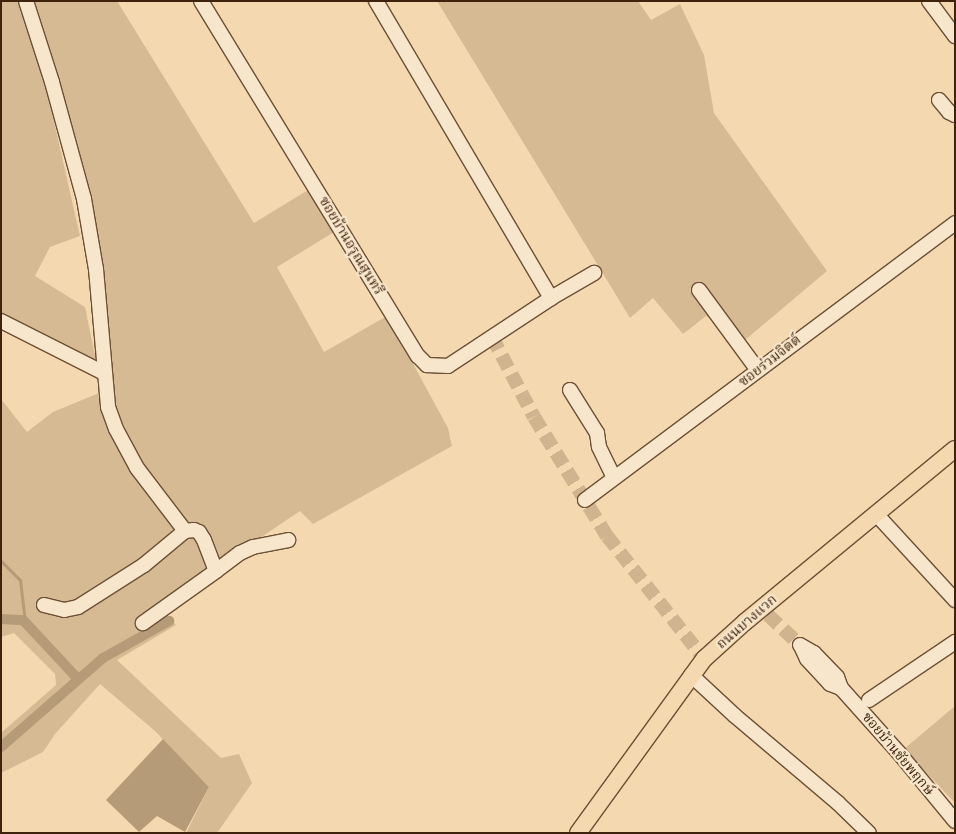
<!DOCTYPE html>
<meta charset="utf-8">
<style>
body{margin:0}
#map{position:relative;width:956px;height:834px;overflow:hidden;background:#f4d9b0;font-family:"IM FELL English","Noto Serif Thai",serif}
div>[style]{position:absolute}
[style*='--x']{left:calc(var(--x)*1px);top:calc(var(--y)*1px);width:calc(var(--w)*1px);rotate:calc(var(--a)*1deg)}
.green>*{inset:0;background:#d5ba94}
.water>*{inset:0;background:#b69b78}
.stream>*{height:3px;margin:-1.5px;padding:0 1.5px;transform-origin:1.5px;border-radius:1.5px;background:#b69b78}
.canal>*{height:10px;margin:-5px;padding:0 5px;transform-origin:5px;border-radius:5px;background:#b69b78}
.minor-tunnel>*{height:14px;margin-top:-7px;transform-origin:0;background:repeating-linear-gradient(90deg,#d0b48f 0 14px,transparent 0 21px)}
.roads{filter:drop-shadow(1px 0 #6c5035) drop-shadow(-1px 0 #6c5035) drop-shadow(0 1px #6c5035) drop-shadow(0 -1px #6c5035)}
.minor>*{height:14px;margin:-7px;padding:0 7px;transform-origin:7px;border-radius:7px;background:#f8e6cc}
.major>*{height:16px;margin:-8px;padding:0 8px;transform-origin:8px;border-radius:8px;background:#f4d9b0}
span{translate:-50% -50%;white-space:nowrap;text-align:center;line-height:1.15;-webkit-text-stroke:4.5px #f8e6cc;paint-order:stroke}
.street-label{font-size:14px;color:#3f220c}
.frame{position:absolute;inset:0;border:2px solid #3f220c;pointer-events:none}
</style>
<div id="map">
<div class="green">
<i style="clip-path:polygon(1px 1px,20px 1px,45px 82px,80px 236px,50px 247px,35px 276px,85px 307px,95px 356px,80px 156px,32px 1px,117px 1px,254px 223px,308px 190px,334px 232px,277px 267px,324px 352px,387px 316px,448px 428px,452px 446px,313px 524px,300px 511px,159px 606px,176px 625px,117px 660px,221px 758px,239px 754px,252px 783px,217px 833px,186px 833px,209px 787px,155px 731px,100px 684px,55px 734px,43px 752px,1px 773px,1px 733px,56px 685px,55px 674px,14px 633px,1px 637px,1px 399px,27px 432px,53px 412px,99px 393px,96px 362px,1px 315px)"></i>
<i style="clip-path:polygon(437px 1px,638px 1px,651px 20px,680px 4px,704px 55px,714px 113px,827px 271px,745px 340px,706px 316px,683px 334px,653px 298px,630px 318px)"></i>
<i style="clip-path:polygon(955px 706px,955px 803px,904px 749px)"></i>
</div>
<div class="water">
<i style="clip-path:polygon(163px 739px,209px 787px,185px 832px,157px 816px,139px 832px,106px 800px)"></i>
</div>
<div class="stream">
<i style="--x:1;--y:561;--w:27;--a:45"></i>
<i style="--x:20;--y:580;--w:42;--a:83.2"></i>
</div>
<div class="canal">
<i style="--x:1;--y:619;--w:22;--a:3"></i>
<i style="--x:23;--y:620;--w:81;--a:47"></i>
<i style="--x:1;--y:747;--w:135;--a:-41.1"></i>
<i style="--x:103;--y:658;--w:76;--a:-29.3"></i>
</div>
<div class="minor-tunnel">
<i style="--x:492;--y:337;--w:90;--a:62.3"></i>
<i style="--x:534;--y:417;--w:140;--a:58.5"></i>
<i style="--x:607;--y:536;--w:157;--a:51.7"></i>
<i style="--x:768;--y:615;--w:42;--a:43.1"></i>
</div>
<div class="roads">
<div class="minor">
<i style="--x:26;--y:1;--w:85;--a:72.2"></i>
<i style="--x:52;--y:82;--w:121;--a:74.7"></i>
<i style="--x:84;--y:199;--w:71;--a:80.3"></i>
<i style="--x:96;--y:269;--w:139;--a:85"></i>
<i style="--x:108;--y:407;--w:23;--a:70"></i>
<i style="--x:116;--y:429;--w:44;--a:61.7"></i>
<i style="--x:137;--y:468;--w:79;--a:52.7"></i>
<i style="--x:201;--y:1;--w:416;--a:58.6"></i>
<i style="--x:418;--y:356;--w:13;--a:45"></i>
<i style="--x:427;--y:365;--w:21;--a:3"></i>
<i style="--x:448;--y:366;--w:123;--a:-33.4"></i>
<i style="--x:551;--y:298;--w:50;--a:-30.2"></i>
<i style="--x:376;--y:1;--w:345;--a:59.5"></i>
<i style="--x:929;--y:1;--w:44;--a:53.4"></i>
<i style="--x:939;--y:100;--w:16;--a:50"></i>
<i style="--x:949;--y:112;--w:7;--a:27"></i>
<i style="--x:699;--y:290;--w:98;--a:53.7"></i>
<i style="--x:1;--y:321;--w:115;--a:26.8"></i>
<i style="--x:570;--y:390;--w:51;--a:57.9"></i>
<i style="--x:597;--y:433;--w:14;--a:82"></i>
<i style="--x:599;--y:447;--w:34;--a:64"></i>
<i style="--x:585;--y:500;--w:462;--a:-36.8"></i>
<i style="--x:876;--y:514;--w:117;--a:47.4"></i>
<i style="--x:216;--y:571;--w:30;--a:-37"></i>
<i style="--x:240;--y:553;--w:14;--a:-25"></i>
<i style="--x:253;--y:547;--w:36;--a:-11"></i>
<i style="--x:44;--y:605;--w:21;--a:14"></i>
<i style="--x:64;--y:610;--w:14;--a:-12"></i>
<i style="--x:78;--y:607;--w:78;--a:-32.5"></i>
<i style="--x:144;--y:565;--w:53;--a:-39.7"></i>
<i style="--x:185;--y:531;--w:9;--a:-6"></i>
<i style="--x:194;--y:530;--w:5;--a:22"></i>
<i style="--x:199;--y:532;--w:9;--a:58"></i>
<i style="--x:204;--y:540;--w:33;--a:69"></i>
<i style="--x:216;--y:571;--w:90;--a:144.5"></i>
<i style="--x:800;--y:645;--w:16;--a:30"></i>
<i style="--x:814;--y:653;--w:33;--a:46"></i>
<i style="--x:837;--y:677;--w:12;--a:70"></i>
<i style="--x:801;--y:646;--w:14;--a:65"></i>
<i style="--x:807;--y:659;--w:34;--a:47"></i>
<i style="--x:830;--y:684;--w:12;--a:20"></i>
<i style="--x:841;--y:688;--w:87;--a:48.3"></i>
<i style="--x:899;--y:753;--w:88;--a:50.5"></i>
<i style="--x:691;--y:675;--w:59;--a:42.9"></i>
<i style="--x:734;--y:715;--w:136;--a:40.2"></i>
<i style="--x:838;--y:803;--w:43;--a:44.1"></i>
<i style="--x:869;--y:700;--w:104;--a:-34"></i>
</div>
<div class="major">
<i style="--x:578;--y:833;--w:215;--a:-54.1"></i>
<i style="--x:704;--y:659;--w:55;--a:-42.1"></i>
<i style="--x:745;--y:622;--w:272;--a:-39.5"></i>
</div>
</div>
<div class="street-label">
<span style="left:351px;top:246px;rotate:59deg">ซอยบ้านอรุณสุนทรี</span>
<span style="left:770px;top:361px;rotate:-38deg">ซอยร่วมจิตต์</span>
<span style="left:747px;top:622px;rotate:-41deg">ถนนบางแวก</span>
<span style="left:898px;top:754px;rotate:50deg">ซอยบ้านชัยพฤกษ์</span>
</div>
<div class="frame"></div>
</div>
